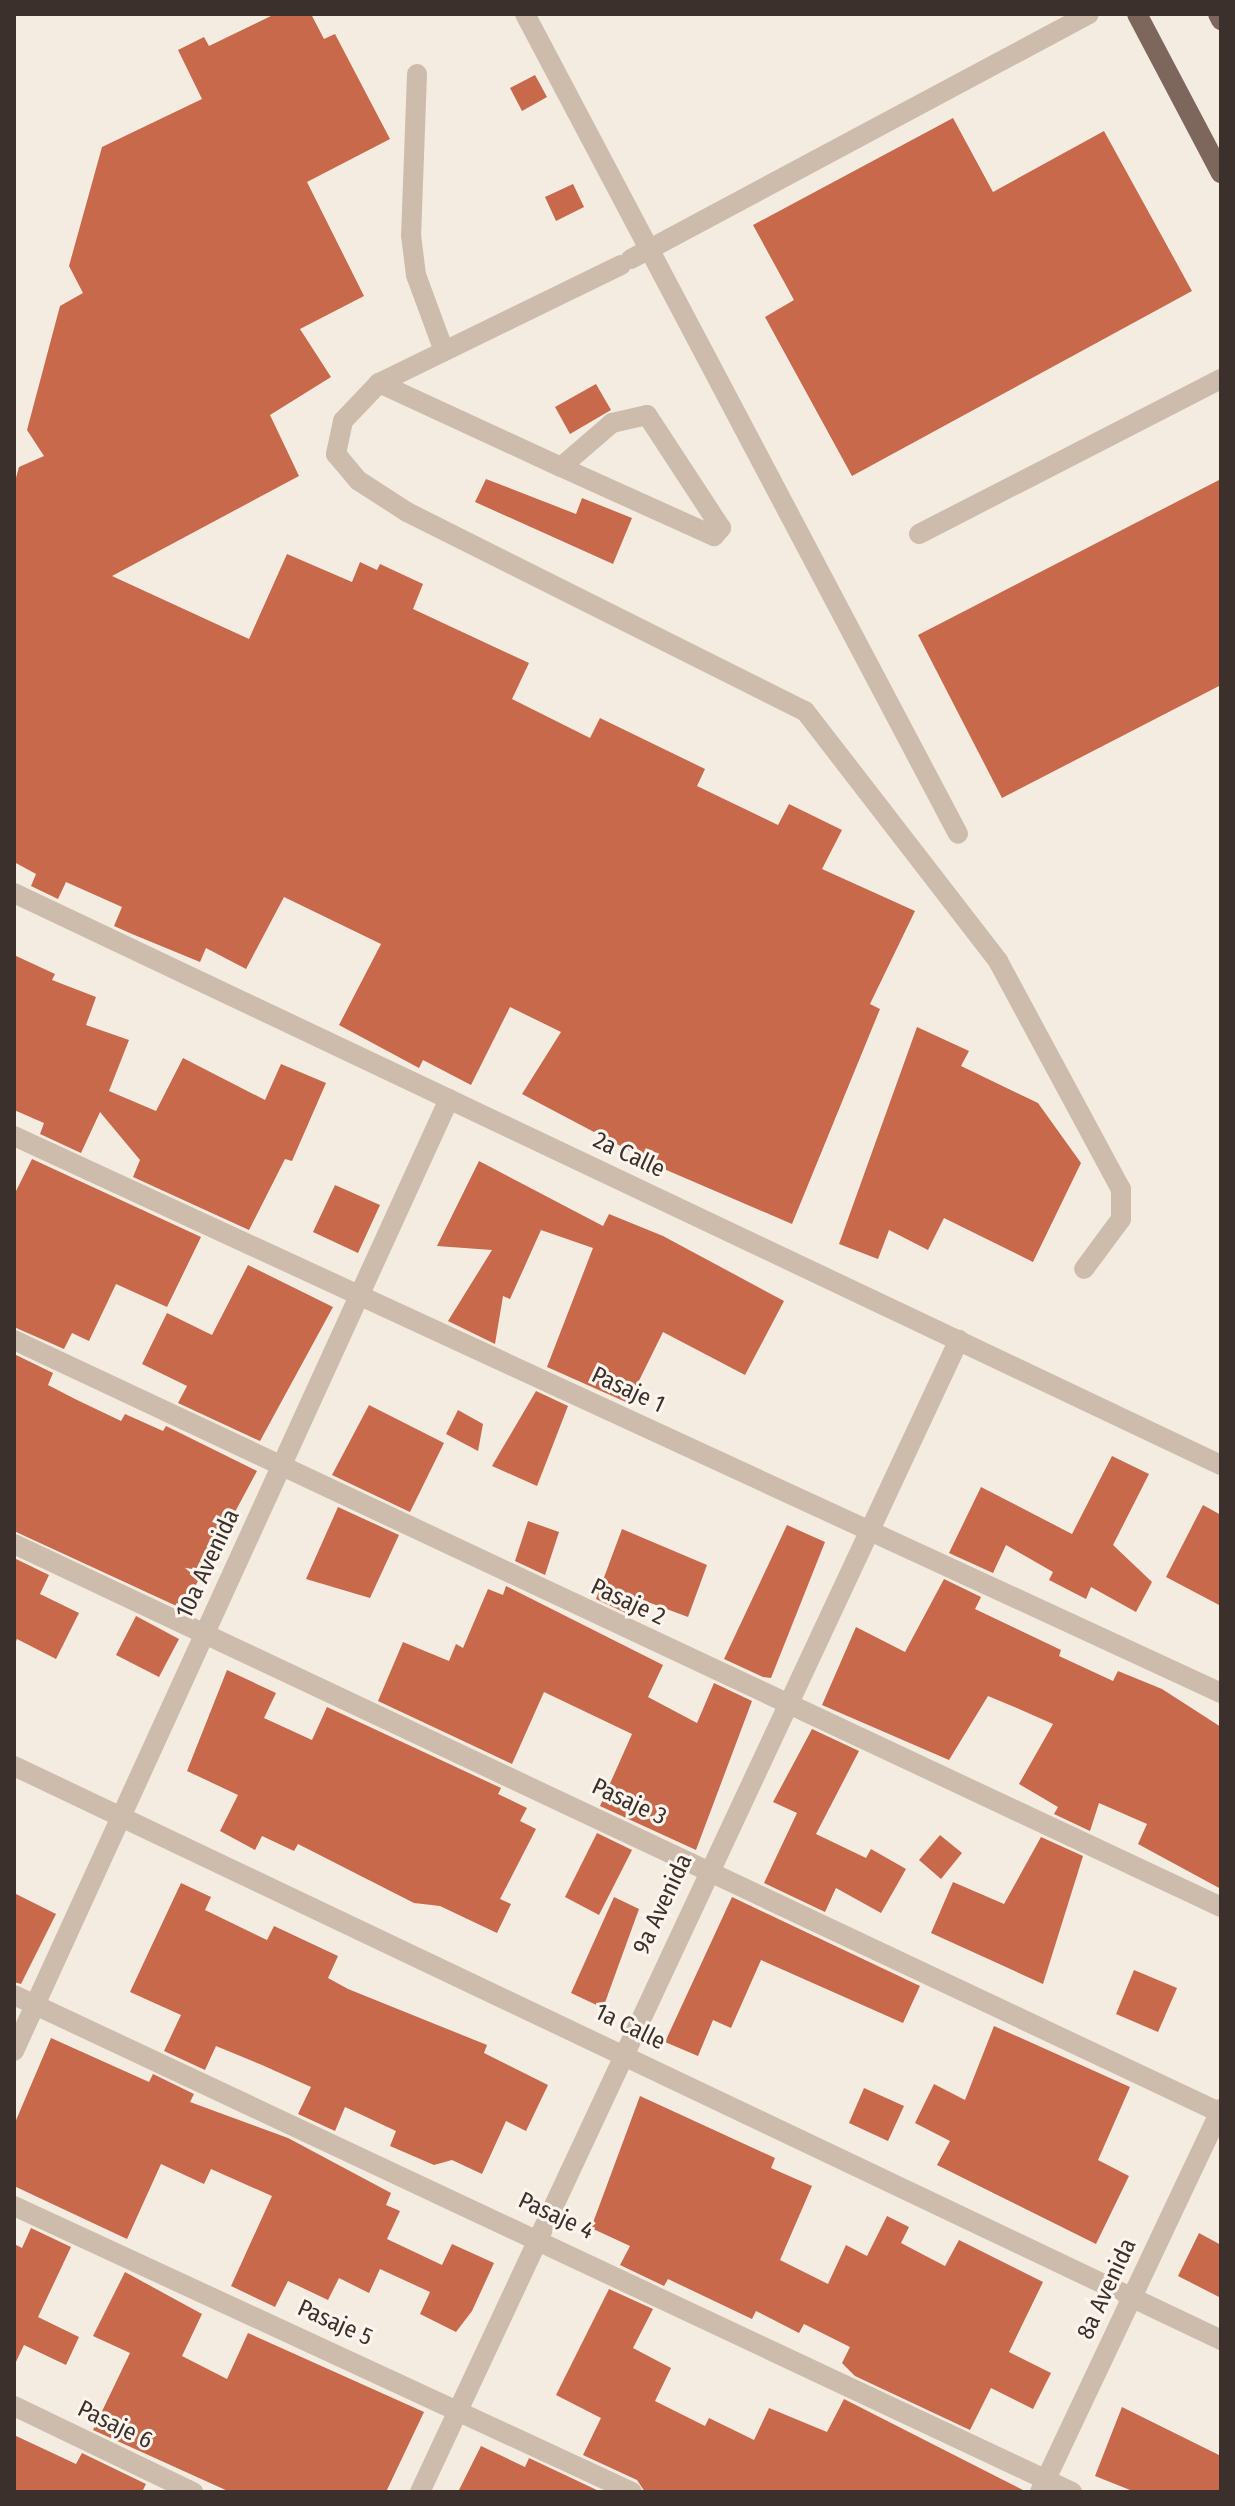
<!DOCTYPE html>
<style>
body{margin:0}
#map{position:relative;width:1235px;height:2506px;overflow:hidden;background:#f4ebe1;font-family:"Fira Sans Condensed",sans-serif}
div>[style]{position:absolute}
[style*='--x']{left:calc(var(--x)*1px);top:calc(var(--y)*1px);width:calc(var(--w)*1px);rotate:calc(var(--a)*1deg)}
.building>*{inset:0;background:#c8694b}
.service>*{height:20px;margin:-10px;padding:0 10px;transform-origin:10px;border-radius:10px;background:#cdbbac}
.minor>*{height:20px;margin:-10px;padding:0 10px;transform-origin:10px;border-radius:10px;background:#cdbbac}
.primary>*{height:20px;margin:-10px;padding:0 10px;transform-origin:10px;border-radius:10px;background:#7d675c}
span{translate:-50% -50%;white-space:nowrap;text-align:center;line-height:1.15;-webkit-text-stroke:6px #fbf5ee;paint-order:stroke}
.street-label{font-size:24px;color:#3b302b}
.frame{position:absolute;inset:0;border:16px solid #3b302b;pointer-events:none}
</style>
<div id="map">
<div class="building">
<i style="clip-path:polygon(275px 14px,311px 14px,324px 39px,335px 34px,390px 139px,307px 182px,364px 296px,300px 329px,331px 377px,270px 415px,299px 476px,112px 576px,249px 639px,287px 554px,352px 582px,360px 562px,377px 570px,380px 564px,423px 584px,413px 609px,529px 663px,512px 699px,590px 738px,600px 718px,705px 769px,697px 786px,778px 825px,789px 804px,842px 830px,822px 869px,915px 911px,870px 1004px,880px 1009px,792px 1224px,664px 1169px,522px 1094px,561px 1032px,510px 1007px,471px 1085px,423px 1060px,419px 1068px,339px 1025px,381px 944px,284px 897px,246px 969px,206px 948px,200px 962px,132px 934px,114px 926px,122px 907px,66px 882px,58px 899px,31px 886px,36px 874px,14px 862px,14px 485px,19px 467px,44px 456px,27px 430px,60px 306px,83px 293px,69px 266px,102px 147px,202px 99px,178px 50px,204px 37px,209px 46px)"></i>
<i style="clip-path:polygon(535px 75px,547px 97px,522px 111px,510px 88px)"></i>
<i style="clip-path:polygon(953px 118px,993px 192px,1104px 131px,1192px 291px,852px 476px,765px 317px,794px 300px,753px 225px)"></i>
<i style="clip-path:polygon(573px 184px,584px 207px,556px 221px,545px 197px)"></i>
<i style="clip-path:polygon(596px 384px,611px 410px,570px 434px,555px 407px)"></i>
<i style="clip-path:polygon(486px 479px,576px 514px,582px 498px,632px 518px,613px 564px,475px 502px)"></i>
<i style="clip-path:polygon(1221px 479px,1221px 685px,1002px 798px,918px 635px)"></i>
<i style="clip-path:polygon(14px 955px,55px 974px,52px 980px,96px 997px,86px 1025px,129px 1040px,109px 1091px,156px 1111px,183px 1058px,265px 1100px,281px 1064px,326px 1083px,292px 1161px,285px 1159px,249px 1230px,133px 1177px,140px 1160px,100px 1112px,81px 1153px,40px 1134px,44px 1123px,14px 1110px)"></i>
<i style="clip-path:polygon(917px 1027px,969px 1051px,961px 1066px,1038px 1103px,1081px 1163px,1033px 1262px,944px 1218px,928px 1250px,889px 1230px,878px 1259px,839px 1244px)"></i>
<i style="clip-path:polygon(32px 1159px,201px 1237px,167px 1307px,116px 1284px,89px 1341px,72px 1333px,64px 1349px,14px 1327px,14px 1195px)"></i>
<i style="clip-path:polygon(479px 1161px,603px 1226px,609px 1214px,663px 1236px,784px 1301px,745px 1375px,663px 1332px,628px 1403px,547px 1367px,593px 1248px,541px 1230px,510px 1299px,503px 1296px,495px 1344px,448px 1321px,492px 1250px,437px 1246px)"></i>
<i style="clip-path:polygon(335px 1185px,380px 1205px,358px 1253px,313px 1232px)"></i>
<i style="clip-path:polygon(248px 1265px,333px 1307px,260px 1441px,178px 1403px,187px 1386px,142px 1364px,167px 1313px,212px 1335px)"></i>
<i style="clip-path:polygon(14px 1354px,53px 1373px,48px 1385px,75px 1399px,121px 1421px,125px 1414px,163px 1431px,166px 1426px,257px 1471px,183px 1609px,14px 1531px)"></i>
<i style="clip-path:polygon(536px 1391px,568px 1406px,537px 1486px,492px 1466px)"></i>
<i style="clip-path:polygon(369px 1405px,444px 1443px,410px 1512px,332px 1475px)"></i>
<i style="clip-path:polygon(458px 1410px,483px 1424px,478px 1451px,446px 1434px)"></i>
<i style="clip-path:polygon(1112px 1456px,1149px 1474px,1113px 1545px,1152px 1582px,1136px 1612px,1091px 1587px,1086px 1599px,1049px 1580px,1053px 1572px,1006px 1545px,993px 1573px,949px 1553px,981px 1487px,1072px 1534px)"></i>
<i style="clip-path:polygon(1203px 1505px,1221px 1515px,1221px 1606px,1166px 1577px)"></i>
<i style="clip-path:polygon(338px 1507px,399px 1535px,370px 1598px,306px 1579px)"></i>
<i style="clip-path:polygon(528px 1521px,559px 1532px,545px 1575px,515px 1561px)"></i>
<i style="clip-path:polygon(787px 1525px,825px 1542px,771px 1678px,763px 1677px,724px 1659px)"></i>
<i style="clip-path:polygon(622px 1529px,707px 1565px,688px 1617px,637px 1598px,630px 1615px,596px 1599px)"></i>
<i style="clip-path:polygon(14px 1558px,49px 1575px,40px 1594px,79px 1613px,56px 1659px,17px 1639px,14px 1645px)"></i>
<i style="clip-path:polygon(944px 1579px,981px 1597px,975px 1609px,1061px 1650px,1059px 1656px,1113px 1681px,1118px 1671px,1162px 1689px,1221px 1727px,1221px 1889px,1138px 1844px,1147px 1824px,1099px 1803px,1090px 1831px,1054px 1814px,1058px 1807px,1019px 1784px,1053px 1724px,1019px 1709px,988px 1696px,949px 1760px,822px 1705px,856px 1627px,905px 1652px)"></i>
<i style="clip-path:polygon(506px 1586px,663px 1665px,648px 1697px,697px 1723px,714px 1683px,752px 1701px,696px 1850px,600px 1806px,632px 1734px,544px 1692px,512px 1764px,378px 1701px,403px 1642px,449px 1661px,456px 1644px,463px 1648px,488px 1589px,503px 1595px)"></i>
<i style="clip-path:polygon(136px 1616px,179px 1639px,159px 1677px,116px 1655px)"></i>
<i style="clip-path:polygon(227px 1670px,276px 1693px,264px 1718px,312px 1740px,327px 1707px,501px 1788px,498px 1794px,527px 1808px,520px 1821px,536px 1829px,500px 1899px,511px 1904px,497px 1933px,440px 1906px,414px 1903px,298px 1844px,294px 1851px,262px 1836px,255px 1850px,220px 1831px,238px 1795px,187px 1771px)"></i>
<i style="clip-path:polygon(812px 1729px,859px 1751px,816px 1834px,866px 1858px,871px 1849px,906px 1869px,881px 1913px,836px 1888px,825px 1912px,764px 1883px,797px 1813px,773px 1802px)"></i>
<i style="clip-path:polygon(597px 1833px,632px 1850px,599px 1915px,565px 1897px)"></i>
<i style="clip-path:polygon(940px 1835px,962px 1853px,941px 1879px,919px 1860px)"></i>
<i style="clip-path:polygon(1041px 1837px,1083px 1856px,1043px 1984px,931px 1933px,953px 1882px,1004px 1904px)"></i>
<i style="clip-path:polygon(181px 1883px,211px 1897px,205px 1910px,267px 1940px,274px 1926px,338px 1956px,328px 1978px,348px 1989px,487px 2045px,484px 2053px,548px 2085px,526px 2131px,506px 2121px,482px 2174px,452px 2160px,434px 2165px,390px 2146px,396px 2131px,345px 2107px,335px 2131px,298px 2114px,311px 2087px,262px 2065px,216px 2046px,205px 2070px,164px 2051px,181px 2015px,130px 1992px)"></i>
<i style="clip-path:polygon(14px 1893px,56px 1914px,21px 1984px,14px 1982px)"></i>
<i style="clip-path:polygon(614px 1897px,639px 1909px,603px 2008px,571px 1993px)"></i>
<i style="clip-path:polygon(732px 1897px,920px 1986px,903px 2023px,761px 1960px,731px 2028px,713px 2020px,698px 2056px,665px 2042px)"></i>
<i style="clip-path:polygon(1134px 1970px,1177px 1988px,1158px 2032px,1116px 2014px)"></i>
<i style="clip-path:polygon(994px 2026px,1130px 2087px,1098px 2160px,1129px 2176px,1096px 2244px,937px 2165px,950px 2141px,915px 2123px,934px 2084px,965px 2100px)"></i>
<i style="clip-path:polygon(51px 2038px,149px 2082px,153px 2074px,194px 2094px,190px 2102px,288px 2138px,391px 2193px,386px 2205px,400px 2211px,387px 2239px,442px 2265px,452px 2244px,494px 2263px,472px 2311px,456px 2332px,420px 2314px,430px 2292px,380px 2269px,369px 2293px,339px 2278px,328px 2300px,288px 2281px,275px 2307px,231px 2286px,272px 2196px,211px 2169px,204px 2184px,161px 2164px,127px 2239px,14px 2186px,14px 2125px)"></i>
<i style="clip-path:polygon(864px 2088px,904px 2106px,888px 2141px,849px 2123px)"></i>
<i style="clip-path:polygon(640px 2096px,775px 2158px,771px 2168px,812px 2186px,780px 2260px,828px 2284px,846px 2245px,867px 2256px,887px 2216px,909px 2227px,901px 2243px,945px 2266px,959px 2240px,1043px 2282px,1009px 2352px,1051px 2373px,1033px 2409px,991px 2388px,970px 2430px,855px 2376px,842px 2363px,850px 2347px,804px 2324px,799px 2333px,756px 2311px,752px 2319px,668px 2279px,664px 2286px,620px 2265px,630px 2246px,591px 2228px)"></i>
<i style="clip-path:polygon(31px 2228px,71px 2247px,38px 2317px,79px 2337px,66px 2365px,24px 2345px,14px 2366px,14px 2244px,22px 2248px)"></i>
<i style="clip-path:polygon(1199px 2233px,1221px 2245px,1221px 2298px,1178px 2276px)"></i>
<i style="clip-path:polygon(125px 2272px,202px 2314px,182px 2356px,227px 2379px,248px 2333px,424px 2412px,386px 2492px,230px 2492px,93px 2430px,130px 2353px,93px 2336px)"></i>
<i style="clip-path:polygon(609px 2289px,653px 2309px,633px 2348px,671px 2368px,655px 2401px,705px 2426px,709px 2418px,754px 2440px,769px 2408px,827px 2432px,844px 2399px,1027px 2492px,645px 2492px,637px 2480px,583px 2455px,601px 2418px,556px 2395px)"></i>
<i style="clip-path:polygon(1122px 2407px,1221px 2456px,1221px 2492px,1135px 2492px,1095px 2476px)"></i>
<i style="clip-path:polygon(14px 2435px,76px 2464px,82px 2453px,146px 2484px,142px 2492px,14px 2492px)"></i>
<i style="clip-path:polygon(481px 2446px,525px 2467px,529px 2458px,601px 2492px,458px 2492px)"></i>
</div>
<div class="service">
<i style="--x:525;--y:14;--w:927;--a:62.16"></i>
<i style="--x:417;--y:74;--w:161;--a:92.1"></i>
<i style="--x:411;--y:235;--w:40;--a:82.9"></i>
<i style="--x:416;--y:275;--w:81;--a:69.8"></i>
<i style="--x:631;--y:259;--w:519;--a:-28.14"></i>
<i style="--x:621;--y:265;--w:269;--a:154"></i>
<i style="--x:379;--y:383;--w:52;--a:133.5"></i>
<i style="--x:343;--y:421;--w:34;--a:102"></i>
<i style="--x:336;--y:454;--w:35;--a:50"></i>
<i style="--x:359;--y:481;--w:57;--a:32.9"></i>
<i style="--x:407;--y:512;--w:445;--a:26.6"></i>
<i style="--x:805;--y:711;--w:316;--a:52.3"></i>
<i style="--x:998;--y:961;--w:259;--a:61.7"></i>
<i style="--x:1121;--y:1189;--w:30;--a:90"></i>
<i style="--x:1121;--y:1219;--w:62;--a:126.5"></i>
<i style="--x:379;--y:383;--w:200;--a:24.8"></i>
<i style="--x:561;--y:467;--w:168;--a:24.3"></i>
<i style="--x:714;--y:536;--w:11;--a:-49"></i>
<i style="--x:721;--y:528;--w:135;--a:-123.2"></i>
<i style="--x:647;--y:415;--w:36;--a:167"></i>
<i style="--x:612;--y:423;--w:67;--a:139.2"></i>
<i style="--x:919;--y:534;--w:339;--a:-27.2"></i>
<i style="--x:14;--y:1136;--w:1329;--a:24.77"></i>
<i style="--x:14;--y:1340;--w:1334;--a:25.16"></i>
<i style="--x:14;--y:1544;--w:1334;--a:25.24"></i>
<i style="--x:14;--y:1995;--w:1169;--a:25.16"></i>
<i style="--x:14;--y:2206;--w:681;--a:24.83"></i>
<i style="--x:14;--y:2406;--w:199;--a:25.7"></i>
</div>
<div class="minor">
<i style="--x:14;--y:893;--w:1336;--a:25.36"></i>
<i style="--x:14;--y:1766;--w:1337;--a:25.43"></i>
<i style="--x:14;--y:2051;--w:1047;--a:-65.44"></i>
<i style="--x:420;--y:2492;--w:1272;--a:-64.93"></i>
<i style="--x:1040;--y:2492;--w:424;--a:-64.7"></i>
</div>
<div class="primary">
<i style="--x:1137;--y:14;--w:180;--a:62.2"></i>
<i style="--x:1218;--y:14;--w:7;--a:63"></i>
</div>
<div class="street-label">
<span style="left:629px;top:1155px;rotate:25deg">2a Calle</span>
<span style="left:628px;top:1390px;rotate:25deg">Pasaje 1</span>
<span style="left:208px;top:1564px;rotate:-65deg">10a Avenida</span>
<span style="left:628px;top:1602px;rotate:25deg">Pasaje 2</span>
<span style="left:629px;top:1802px;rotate:25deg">Pasaje 3</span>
<span style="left:663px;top:1904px;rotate:-65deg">9a Avenida</span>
<span style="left:630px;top:2027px;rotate:26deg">1a Calle</span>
<span style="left:556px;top:2216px;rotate:25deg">Pasaje 4</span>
<span style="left:1107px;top:2289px;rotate:-65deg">8a Avenida</span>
<span style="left:335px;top:2323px;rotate:24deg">Pasaje 5</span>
<span style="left:115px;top:2425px;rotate:26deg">Pasaje 6</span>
</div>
<div class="frame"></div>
</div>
